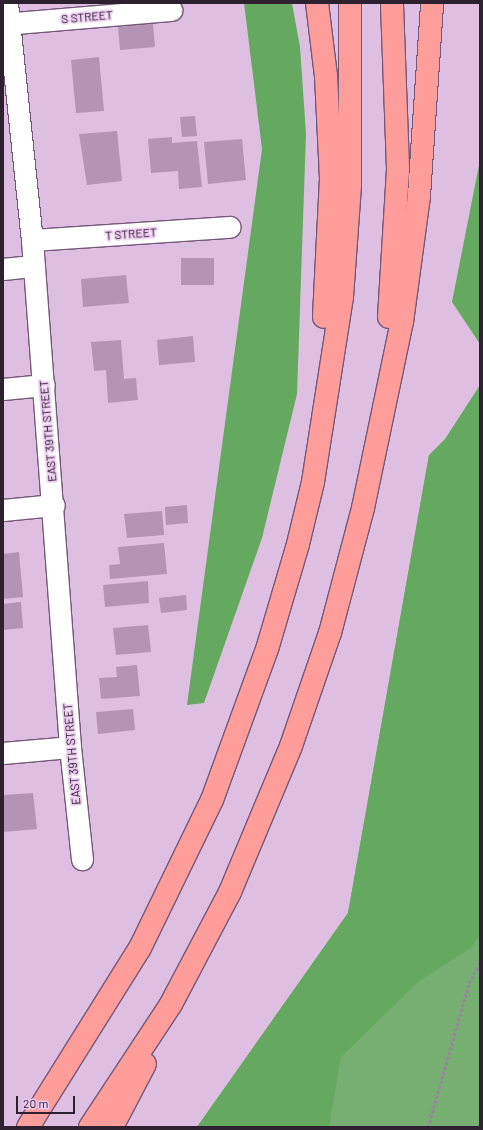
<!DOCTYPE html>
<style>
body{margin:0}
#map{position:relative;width:483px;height:1130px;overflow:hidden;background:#debfe2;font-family:Barlow,sans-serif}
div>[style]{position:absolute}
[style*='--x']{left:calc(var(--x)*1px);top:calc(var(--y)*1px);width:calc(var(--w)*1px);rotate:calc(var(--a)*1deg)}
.green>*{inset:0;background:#77af72}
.forest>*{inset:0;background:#65a85f}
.building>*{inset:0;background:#b394b7}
.path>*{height:2.5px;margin-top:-1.25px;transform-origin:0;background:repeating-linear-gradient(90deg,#9a829d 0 3px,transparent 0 5px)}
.roads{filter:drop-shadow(1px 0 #745878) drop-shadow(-1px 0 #745878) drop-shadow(0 1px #745878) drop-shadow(0 -1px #745878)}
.minor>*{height:21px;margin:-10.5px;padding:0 10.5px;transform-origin:10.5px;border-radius:10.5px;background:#fff}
.highway>*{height:22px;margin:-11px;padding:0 11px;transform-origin:11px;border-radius:11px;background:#ff9d9a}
span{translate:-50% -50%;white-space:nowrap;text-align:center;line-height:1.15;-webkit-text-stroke:3.5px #ebcbf0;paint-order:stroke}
.street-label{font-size:12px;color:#2d212f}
.frame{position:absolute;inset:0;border:4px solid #2d212f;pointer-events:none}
.scale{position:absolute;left:16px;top:1096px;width:59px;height:18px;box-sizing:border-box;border:2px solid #2d212f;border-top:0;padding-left:5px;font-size:12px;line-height:14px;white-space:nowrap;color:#2d212f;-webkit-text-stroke:3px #ebcbf0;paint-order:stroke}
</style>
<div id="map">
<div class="green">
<i style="clip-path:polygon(480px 450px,480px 1127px,197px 1127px,348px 913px,429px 455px)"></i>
</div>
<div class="forest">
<i style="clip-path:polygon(244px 3px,292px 3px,300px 47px,306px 134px,297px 394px,262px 538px,204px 703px,187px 705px,262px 149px)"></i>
<i style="clip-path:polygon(480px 160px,480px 344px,452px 302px)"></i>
<i style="clip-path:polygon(480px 385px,480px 935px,471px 948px,419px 981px,341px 1057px,329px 1127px,197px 1127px,348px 913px,429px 455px,445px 439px)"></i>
</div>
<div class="building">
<i style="clip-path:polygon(153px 23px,155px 47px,120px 50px,118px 27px)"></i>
<i style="clip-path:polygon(99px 57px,104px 111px,76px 113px,71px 60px)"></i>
<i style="clip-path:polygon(195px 116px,197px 136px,182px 137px,180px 117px)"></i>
<i style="clip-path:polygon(117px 131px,122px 181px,87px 185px,79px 134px)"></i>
<i style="clip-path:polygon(172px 137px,172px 143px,197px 141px,202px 187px,179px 189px,178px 171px,151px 173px,148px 139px)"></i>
<i style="clip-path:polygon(242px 139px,246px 180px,208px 184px,204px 142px)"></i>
<i style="clip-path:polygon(181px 258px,214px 258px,214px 285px,181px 285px)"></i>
<i style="clip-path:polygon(126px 275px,129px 303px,83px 307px,81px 279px)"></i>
<i style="clip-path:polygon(193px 336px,195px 362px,159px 365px,157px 340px)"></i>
<i style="clip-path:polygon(121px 340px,124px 379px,136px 378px,138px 400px,108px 403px,106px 370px,94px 371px,91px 342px)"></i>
<i style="clip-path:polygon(187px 505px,188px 523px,166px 525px,165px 507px)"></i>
<i style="clip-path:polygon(162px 511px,164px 535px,127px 538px,124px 514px)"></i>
<i style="clip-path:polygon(164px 543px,167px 574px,110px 579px,109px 565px,120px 564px,118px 547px)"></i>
<i style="clip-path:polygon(19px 552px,23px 597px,3px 599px,3px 554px)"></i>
<i style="clip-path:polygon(148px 581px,149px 603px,105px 607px,103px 585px)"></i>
<i style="clip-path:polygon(186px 595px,187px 610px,161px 613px,159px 598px)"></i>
<i style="clip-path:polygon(21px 602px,23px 628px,3px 630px,3px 604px)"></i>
<i style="clip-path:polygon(148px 625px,151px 652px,116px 655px,113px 628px)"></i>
<i style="clip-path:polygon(137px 665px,140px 696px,101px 699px,99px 678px,117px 677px,116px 667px)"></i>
<i style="clip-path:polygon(133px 709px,135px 730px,98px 734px,96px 712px)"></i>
<i style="clip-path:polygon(33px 793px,37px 829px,3px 832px,3px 795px)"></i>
</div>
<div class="path">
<i style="--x:428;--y:1127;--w:150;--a:-74.1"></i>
<i style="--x:469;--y:983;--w:23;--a:-61"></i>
</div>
<div class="roads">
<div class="minor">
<i style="--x:7;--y:3;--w:238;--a:84"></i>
<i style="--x:32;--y:240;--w:508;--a:85.71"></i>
<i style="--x:70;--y:747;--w:113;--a:83.9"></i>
<i style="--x:3;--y:24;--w:169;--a:-4.8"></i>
<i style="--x:32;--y:240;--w:198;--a:-3.8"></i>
<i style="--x:3;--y:269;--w:31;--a:-6"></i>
<i style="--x:3;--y:389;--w:41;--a:-5.6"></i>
<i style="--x:3;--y:510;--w:51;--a:-5.6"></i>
<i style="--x:3;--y:753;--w:67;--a:-5.1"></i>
</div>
<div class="highway">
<i style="--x:317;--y:3;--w:74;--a:83"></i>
<i style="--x:326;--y:76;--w:102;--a:87.2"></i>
<i style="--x:331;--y:178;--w:139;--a:92.9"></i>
<i style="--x:389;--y:317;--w:149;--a:-86.5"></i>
<i style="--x:398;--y:168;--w:165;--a:-92.1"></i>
<i style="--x:28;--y:1127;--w:211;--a:-58"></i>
<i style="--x:140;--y:948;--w:165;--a:-64.1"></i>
<i style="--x:212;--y:800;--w:164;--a:-70"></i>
<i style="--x:268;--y:646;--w:106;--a:-73.6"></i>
<i style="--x:298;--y:544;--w:64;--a:-76.4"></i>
<i style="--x:313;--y:482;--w:187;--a:-81.1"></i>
<i style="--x:342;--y:297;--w:112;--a:-85.9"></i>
<i style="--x:350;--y:185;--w:182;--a:-90"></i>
<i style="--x:90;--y:1127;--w:147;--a:-56.6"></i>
<i style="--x:171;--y:1004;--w:127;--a:-62.2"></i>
<i style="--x:230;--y:892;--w:158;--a:-67.3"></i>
<i style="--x:291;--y:746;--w:120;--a:-71"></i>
<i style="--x:330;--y:633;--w:129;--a:-75.2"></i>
<i style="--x:363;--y:508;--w:190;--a:-78.2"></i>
<i style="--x:402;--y:322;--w:127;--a:-82.3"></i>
<i style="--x:419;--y:196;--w:193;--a:-86.1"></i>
<i style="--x:112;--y:1127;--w:71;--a:-62.4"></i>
</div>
</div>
<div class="street-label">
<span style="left:87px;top:17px;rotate:-5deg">S STREET</span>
<span style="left:131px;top:234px;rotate:-4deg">T STREET</span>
<span style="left:48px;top:431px;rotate:-95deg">EAST 39TH STREET</span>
<span style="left:72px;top:754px;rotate:-95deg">EAST 39TH STREET</span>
</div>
<div class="frame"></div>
<div class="scale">20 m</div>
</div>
